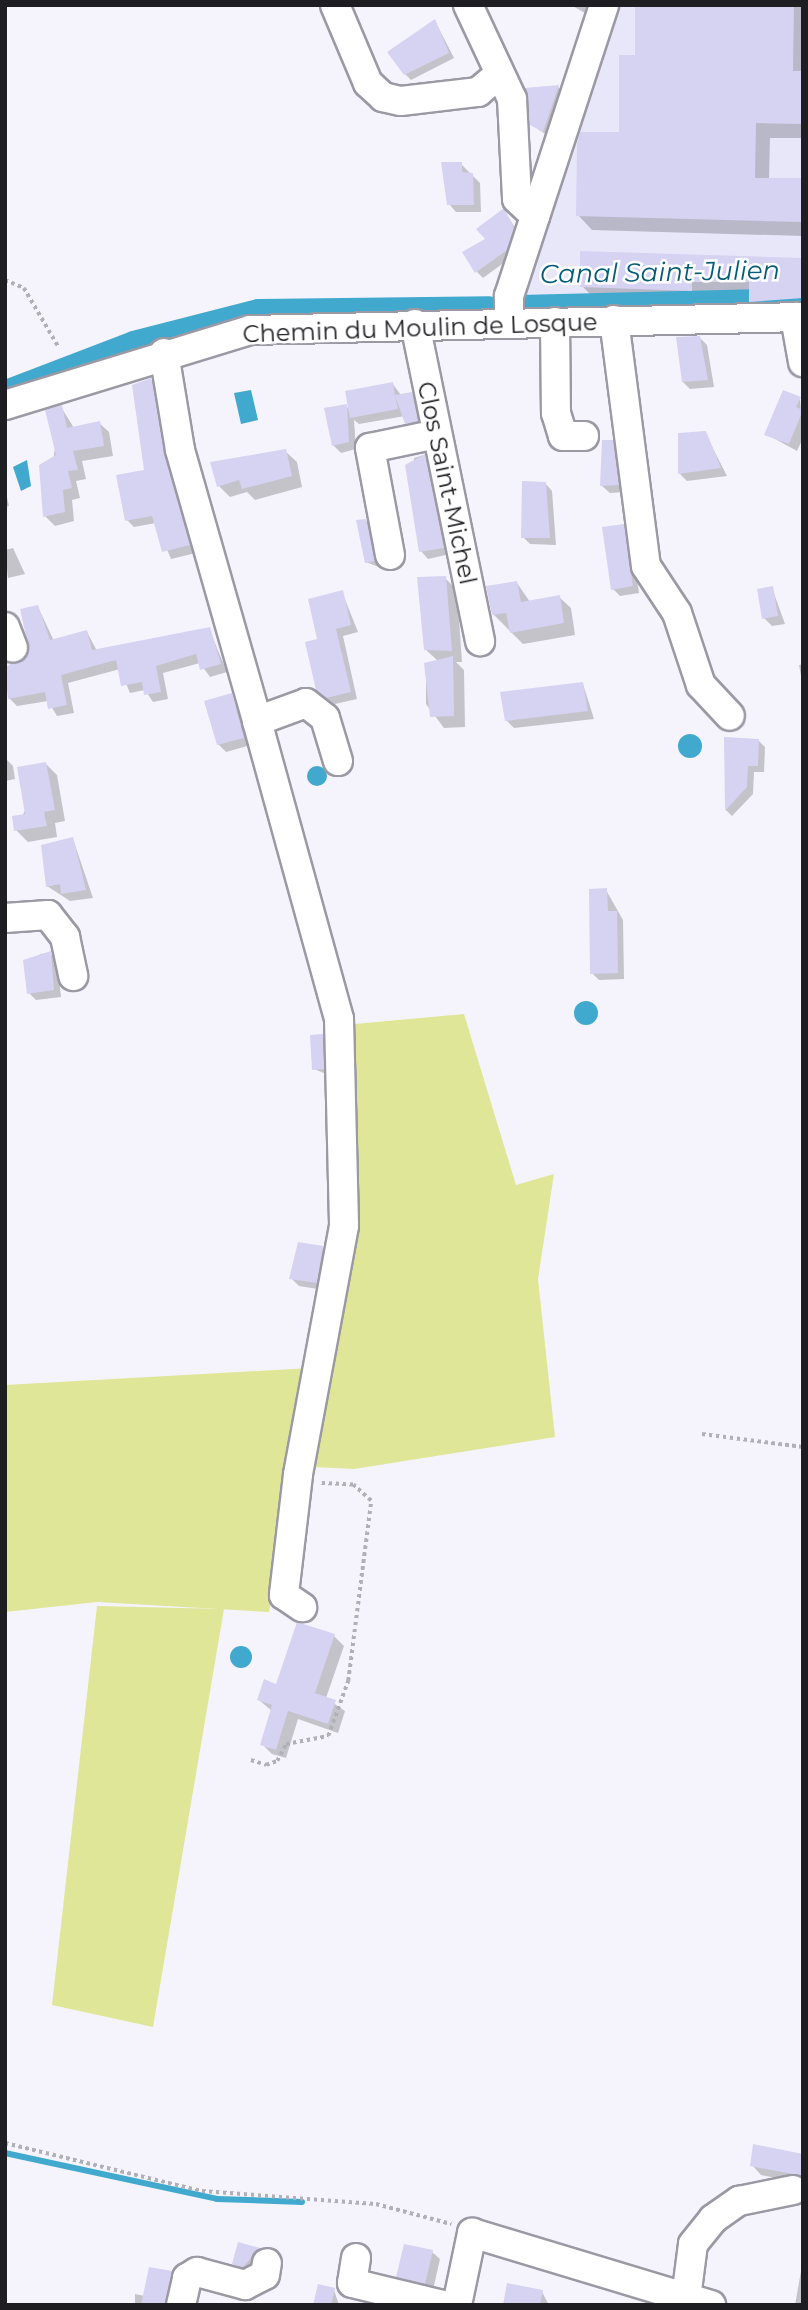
<!DOCTYPE html>
<style>
body{margin:0}
#map{position:relative;width:808px;height:2310px;overflow:hidden;background:#f5f4fd;font-family:Montserrat,sans-serif}
div>[style]{position:absolute}
[style*='--x']{left:calc(var(--x)*1px);top:calc(var(--y)*1px);width:calc(var(--w)*1px);rotate:calc(var(--a)*1deg)}
.built>*{inset:0;background:#e8e7fa}
.green>*{inset:0;background:#dfe697}
.water>*{inset:0;background:#41a8ce}
.round{border-radius:50%}
.shadow>*{inset:0;background:#0003}
.stream>*{height:6px;margin:-3px;padding:0 3px;transform-origin:3px;border-radius:3px;background:#41a8ce}
.canal>*{height:21px;margin:-10.5px;padding:0 10.5px;transform-origin:10.5px;border-radius:10.5px;background:#41a8ce}
.building>*{inset:0;background:#d5d2f2}
.path>*{height:3.5px;margin-top:-1.75px;transform-origin:0;background:repeating-linear-gradient(90deg,#b0b0b7 0 3.5px,transparent 0 7px)}
.roads{filter:drop-shadow(2px 0 #9a99a4) drop-shadow(-2px 0 #9a99a4) drop-shadow(0 2px #9a99a4) drop-shadow(0 -2px #9a99a4)}
.minor>*{height:28px;margin:-14px;padding:0 14px;transform-origin:14px;border-radius:14px;background:#fff}
span{translate:-50% -50%;white-space:nowrap;text-align:center;line-height:1.15;-webkit-text-stroke:5px #fff;paint-order:stroke}
.street-label{font-size:24px;color:#1e1e22}
.water-label{font-size:26px;color:#055c77;font-style:italic}
.frame{position:absolute;inset:0;border:7px solid #1e1e22;pointer-events:none}
</style>
<div id="map">
<div class="built">
<i style="clip-path:polygon(612px 5px,803px 5px,803px 291px,518px 296px)"></i>
</div>
<div class="green">
<i style="clip-path:polygon(464px 1014px,516px 1185px,554px 1174px,538px 1279px,555px 1437px,354px 1469px,313px 1467px,354px 1212px,344px 1025px)"></i>
<i style="clip-path:polygon(311px 1368px,269px 1612px,97px 1602px,5px 1612px,5px 1385px)"></i>
<i style="clip-path:polygon(97px 1606px,224px 1609px,153px 2027px,52px 2005px)"></i>
</div>
<div class="water">
<i style="clip-path:polygon(251px 390px,258px 420px,241px 424px,234px 393px)"></i>
<i style="clip-path:polygon(27px 460px,31px 486px,21px 491px,13px 467px)"></i>
<i class="round" style="left:678px;top:734px;width:24px;height:24px"></i>
<i class="round" style="left:307px;top:766px;width:20px;height:20px"></i>
<i class="round" style="left:574px;top:1001px;width:24px;height:24px"></i>
<i class="round" style="left:230px;top:1646px;width:22px;height:22px"></i>
</div>
<div class="shadow">
<i style="clip-path:polygon(571px 5px,594px 5px,590px 16px)"></i>
<i style="clip-path:polygon(637px 5px,803px 5px,803px 138px,770px 138px,769px 180px,803px 180px,803px 236px,592px 230px,578px 215px,620px 134px,637px 57px)"></i>
<i style="clip-path:polygon(435px 21px,454px 58px,411px 80px,405px 74px)"></i>
<i style="clip-path:polygon(558px 87px,566px 94px,551px 138px,532px 125px)"></i>
<i style="clip-path:polygon(443px 164px,461px 164px,480px 183px,481px 212px,456px 212px,449px 204px)"></i>
<i style="clip-path:polygon(504px 210px,520px 236px,513px 256px,483px 278px,477px 272px)"></i>
<i style="clip-path:polygon(803px 259px,803px 314px,766px 316px,751px 296px,706px 296px,706px 305px,597px 301px,582px 286px)"></i>
<i style="clip-path:polygon(700px 338px,707px 345px,714px 387px,690px 389px,683px 382px)"></i>
<i style="clip-path:polygon(151px 380px,158px 387px,196px 553px,171px 559px,156px 523px,134px 527px,127px 520px,146px 471px)"></i>
<i style="clip-path:polygon(392px 383px,401px 395px,411px 393px,419px 401px,425px 428px,415px 430px,405px 416px,359px 424px,354px 420px,356px 449px,341px 453px,333px 445px,346px 406px,350px 410px)"></i>
<i style="clip-path:polygon(800px 399px,803px 438px,797px 451px,766px 434px)"></i>
<i style="clip-path:polygon(61px 407px,74px 428px,99px 423px,109px 432px,113px 456px,82px 461px,86px 479px,76px 481px,80px 498px,72px 500px,74px 521px,55px 526px,45px 516px)"></i>
<i style="clip-path:polygon(705px 433px,727px 476px,687px 481px,680px 474px)"></i>
<i style="clip-path:polygon(612px 442px,620px 450px,625px 492px,610px 493px,602px 486px)"></i>
<i style="clip-path:polygon(285px 451px,297px 462px,302px 487px,255px 500px,247px 492px,230px 497px,219px 486px,213px 463px)"></i>
<i style="clip-path:polygon(424px 455px,431px 463px,450px 554px,428px 559px,421px 551px,414px 458px)"></i>
<i style="clip-path:polygon(545px 483px,552px 491px,556px 545px,530px 544px,523px 537px)"></i>
<i style="clip-path:polygon(5px 489px,9px 506px,5px 507px)"></i>
<i style="clip-path:polygon(366px 521px,373px 528px,381px 568px,366px 562px)"></i>
<i style="clip-path:polygon(623px 526px,630px 533px,639px 593px,620px 596px,613px 589px)"></i>
<i style="clip-path:polygon(13px 548px,25px 574px,8px 578px,5px 550px)"></i>
<i style="clip-path:polygon(445px 578px,457px 590px,462px 662px,456px 662px,464px 670px,465px 727px,444px 728px,426px 704px,426px 664px,438px 661px,425px 649px)"></i>
<i style="clip-path:polygon(517px 583px,530px 602px,559px 597px,571px 608px,575px 635px,523px 644px,493px 614px)"></i>
<i style="clip-path:polygon(772px 588px,785px 624px,772px 626px,764px 618px)"></i>
<i style="clip-path:polygon(342px 592px,358px 632px,343px 636px,357px 699px,335px 704px,325px 697px,320px 640px)"></i>
<i style="clip-path:polygon(38px 607px,54px 641px,87px 632px,97px 651px,209px 629px,227px 672px,210px 677px,200px 663px,163px 673px,168px 699px,153px 702px,145px 690px,130px 693px,120px 669px,68px 683px,74px 713px,57px 716px,48px 701px,17px 706px,9px 698px,5px 669px,31px 650px)"></i>
<i style="clip-path:polygon(803px 664px,803px 686px,799px 665px)"></i>
<i style="clip-path:polygon(583px 684px,594px 719px,514px 728px,506px 720px)"></i>
<i style="clip-path:polygon(231px 695px,251px 745px,226px 752px,218px 744px)"></i>
<i style="clip-path:polygon(726px 739px,758px 740px,765px 747px,764px 772px,754px 772px,753px 794px,732px 816px,726px 810px)"></i>
<i style="clip-path:polygon(5px 758px,13px 766px,15px 779px,5px 781px)"></i>
<i style="clip-path:polygon(46px 764px,57px 775px,65px 821px,55px 823px,57px 837px,28px 842px,16px 830px)"></i>
<i style="clip-path:polygon(73px 839px,93px 898px,70px 901px,47px 886px)"></i>
<i style="clip-path:polygon(606px 890px,623px 920px,624px 979px,599px 980px,592px 973px)"></i>
<i style="clip-path:polygon(50px 953px,57px 960px,61px 997px,36px 1000px,29px 993px,40px 954px)"></i>
<i style="clip-path:polygon(322px 1036px,330px 1044px,331px 1076px,314px 1069px)"></i>
<i style="clip-path:polygon(323px 1248px,330px 1255px,324px 1290px,299px 1286px,291px 1278px)"></i>
<i style="clip-path:polygon(334px 1636px,344px 1646px,326px 1698px,345px 1711px,338px 1733px,298px 1719px,286px 1758px,272px 1754px,262px 1744px,272px 1711px,259px 1700px)"></i>
<i style="clip-path:polygon(803px 2155px,803px 2183px,761px 2175px,752px 2165px)"></i>
<i style="clip-path:polygon(239px 2244px,266px 2257px,251px 2274px,234px 2264px)"></i>
<i style="clip-path:polygon(432px 2252px,440px 2259px,433px 2290px,398px 2276px)"></i>
<i style="clip-path:polygon(803px 2260px,803px 2305px,795px 2305px)"></i>
<i style="clip-path:polygon(171px 2273px,179px 2280px,172px 2305px,135px 2305px,135px 2294px,145px 2296px)"></i>
<i style="clip-path:polygon(334px 2290px,339px 2305px,315px 2305px)"></i>
<i style="clip-path:polygon(542px 2292px,549px 2305px,505px 2305px)"></i>
</div>
<div class="stream">
<i style="--x:5;--y:2153;--w:217;--a:12.2"></i>
<i style="--x:217;--y:2199;--w:85;--a:2"></i>
</div>
<div class="canal">
<i style="--x:519;--y:305;--w:284;--a:-1.4"></i>
<i style="--x:5;--y:390;--w:137;--a:-20.9"></i>
<i style="--x:133;--y:341;--w:129;--a:-14.4"></i>
<i style="--x:258;--y:309;--w:231;--a:-0.7"></i>
</div>
<div class="building">
<i style="clip-path:polygon(635px 5px,794px 5px,793px 71px,803px 71px,803px 124px,756px 123px,755px 178px,803px 178px,803px 222px,576px 216px,577px 143px,580px 132px,619px 132px,619px 55px,635px 55px)"></i>
<i style="clip-path:polygon(435px 19px,449px 53px,404px 75px,387px 52px)"></i>
<i style="clip-path:polygon(559px 85px,543px 132px,530px 125px,525px 88px)"></i>
<i style="clip-path:polygon(441px 162px,462px 162px,462px 172px,473px 173px,474px 205px,447px 205px)"></i>
<i style="clip-path:polygon(504px 208px,514px 228px,507px 250px,475px 273px,462px 252px,485px 239px,476px 229px)"></i>
<i style="clip-path:polygon(580px 251px,803px 258px,803px 298px,749px 302px,749px 282px,692px 282px,692px 291px,580px 287px)"></i>
<i style="clip-path:polygon(700px 336px,708px 380px,682px 382px,676px 337px)"></i>
<i style="clip-path:polygon(151px 378px,190px 545px,162px 552px,152px 516px,125px 521px,116px 475px,144px 470px,132px 385px)"></i>
<i style="clip-path:polygon(393px 382px,395px 395px,412px 392px,418px 421px,405px 424px,395px 396px,398px 409px,350px 418px,345px 391px)"></i>
<i style="clip-path:polygon(783px 390px,801px 397px,796px 407px,803px 410px,789px 444px,764px 435px)"></i>
<i style="clip-path:polygon(347px 404px,349px 442px,332px 446px,324px 408px)"></i>
<i style="clip-path:polygon(62px 405px,67px 428px,100px 421px,104px 446px,73px 451px,78px 470px,68px 471px,72px 488px,63px 490px,65px 512px,43px 517px,39px 465px,56px 455px,45px 410px)"></i>
<i style="clip-path:polygon(706px 431px,721px 468px,678px 474px,678px 433px)"></i>
<i style="clip-path:polygon(602px 440px,613px 440px,619px 485px,600px 486px)"></i>
<i style="clip-path:polygon(286px 449px,292px 476px,242px 489px,239px 480px,217px 487px,210px 462px)"></i>
<i style="clip-path:polygon(425px 454px,444px 548px,419px 552px,405px 465px)"></i>
<i style="clip-path:polygon(522px 481px,546px 482px,550px 538px,521px 538px)"></i>
<i style="clip-path:polygon(366px 519px,375px 561px,365px 563px,356px 520px)"></i>
<i style="clip-path:polygon(624px 524px,633px 586px,611px 590px,602px 527px)"></i>
<i style="clip-path:polygon(446px 576px,452px 651px,424px 650px,417px 577px)"></i>
<i style="clip-path:polygon(517px 581px,521px 602px,560px 595px,564px 623px,510px 633px,506px 613px,492px 615px,486px 586px)"></i>
<i style="clip-path:polygon(773px 586px,778px 616px,762px 619px,757px 589px)"></i>
<i style="clip-path:polygon(343px 590px,351px 625px,336px 629px,351px 692px,326px 698px,316px 690px,305px 642px,317px 639px,308px 599px)"></i>
<i style="clip-path:polygon(38px 605px,50px 640px,87px 630px,92px 650px,210px 627px,221px 664px,200px 670px,196px 654px,156px 666px,161px 692px,144px 695px,142px 682px,121px 686px,116px 660px,61px 675px,67px 705px,48px 709px,45px 692px,8px 699px,5px 668px,29px 650px,20px 609px)"></i>
<i style="clip-path:polygon(453px 656px,454px 716px,430px 717px,424px 663px)"></i>
<i style="clip-path:polygon(583px 682px,588px 711px,505px 721px,500px 692px)"></i>
<i style="clip-path:polygon(232px 693px,244px 738px,217px 745px,204px 701px)"></i>
<i style="clip-path:polygon(724px 737px,759px 739px,758px 766px,748px 766px,747px 787px,725px 811px)"></i>
<i style="clip-path:polygon(46px 762px,55px 810px,44px 812px,47px 826px,14px 831px,12px 816px,25px 814px,17px 767px)"></i>
<i style="clip-path:polygon(73px 837px,86px 890px,61px 894px,60px 884px,46px 887px,41px 845px)"></i>
<i style="clip-path:polygon(607px 888px,608px 911px,617px 911px,618px 973px,590px 974px,589px 889px)"></i>
<i style="clip-path:polygon(51px 951px,54px 990px,27px 994px,23px 960px)"></i>
<i style="clip-path:polygon(323px 1034px,324px 1069px,312px 1070px,310px 1035px)"></i>
<i style="clip-path:polygon(298px 1242px,323px 1246px,317px 1283px,289px 1279px)"></i>
<i style="clip-path:polygon(297px 1622px,335px 1634px,315px 1693px,336px 1700px,328px 1724px,288px 1711px,276px 1750px,260px 1745px,272px 1705px,257px 1700px,264px 1679px,276px 1684px)"></i>
<i style="clip-path:polygon(753px 2144px,803px 2154px,803px 2176px,750px 2166px)"></i>
<i style="clip-path:polygon(238px 2242px,260px 2248px,243px 2267px,232px 2264px)"></i>
<i style="clip-path:polygon(404px 2244px,433px 2250px,425px 2284px,396px 2277px)"></i>
<i style="clip-path:polygon(149px 2267px,172px 2271px,165px 2305px,141px 2305px)"></i>
<i style="clip-path:polygon(507px 2283px,543px 2290px,540px 2305px,503px 2305px)"></i>
<i style="clip-path:polygon(318px 2284px,335px 2288px,331px 2305px,313px 2305px)"></i>
</div>
<div class="path">
<i style="--x:5;--y:280;--w:21;--a:23"></i>
<i style="--x:24;--y:288;--w:67;--a:59.6"></i>
<i style="--x:702;--y:1434;--w:102;--a:7.3"></i>
<i style="--x:251;--y:1760;--w:16;--a:18"></i>
<i style="--x:266;--y:1765;--w:12;--a:-20"></i>
<i style="--x:277;--y:1761;--w:19;--a:-62"></i>
<i style="--x:286;--y:1744;--w:43;--a:-10.8"></i>
<i style="--x:328;--y:1736;--w:59;--a:-70"></i>
<i style="--x:348;--y:1681;--w:181;--a:-82.7"></i>
<i style="--x:371;--y:1501;--w:24;--a:-138"></i>
<i style="--x:353;--y:1485;--w:34;--a:-177"></i>
<i style="--x:5;--y:2143;--w:203;--a:13.7"></i>
<i style="--x:202;--y:2191;--w:174;--a:4.3"></i>
<i style="--x:376;--y:2204;--w:78;--a:14.9"></i>
</div>
<div class="roads">
<div class="minor">
<i style="--x:335;--y:5;--w:85;--a:67.1"></i>
<i style="--x:368;--y:83;--w:21;--a:43"></i>
<i style="--x:383;--y:97;--w:18;--a:13"></i>
<i style="--x:401;--y:101;--w:78;--a:-6.7"></i>
<i style="--x:478;--y:92;--w:26;--a:-40"></i>
<i style="--x:468;--y:5;--w:104;--a:64.9"></i>
<i style="--x:512;--y:99;--w:100;--a:87.1"></i>
<i style="--x:517;--y:199;--w:25;--a:43"></i>
<i style="--x:795;--y:317;--w:46;--a:79.9"></i>
<i style="--x:614;--y:320;--w:248;--a:82.6"></i>
<i style="--x:646;--y:566;--w:56;--a:56.6"></i>
<i style="--x:677;--y:613;--w:76;--a:71.6"></i>
<i style="--x:701;--y:685;--w:42;--a:46.9"></i>
<i style="--x:509;--y:322;--w:26;--a:-90"></i>
<i style="--x:509;--y:296;--w:306;--a:-71.9"></i>
<i style="--x:555;--y:322;--w:91;--a:89.4"></i>
<i style="--x:556;--y:413;--w:24;--a:73"></i>
<i style="--x:563;--y:436;--w:21;--a:0"></i>
<i style="--x:415;--y:324;--w:324;--a:78.4"></i>
<i style="--x:164;--y:353;--w:98;--a:80.6"></i>
<i style="--x:180;--y:450;--w:282;--a:74.1"></i>
<i style="--x:257;--y:721;--w:52;--a:-20.2"></i>
<i style="--x:306;--y:703;--w:24;--a:38"></i>
<i style="--x:325;--y:718;--w:45;--a:73.2"></i>
<i style="--x:5;--y:405;--w:256;--a:-17"></i>
<i style="--x:250;--y:330;--w:553;--a:-1.35"></i>
<i style="--x:390;--y:555;--w:109;--a:-100.6"></i>
<i style="--x:370;--y:448;--w:68;--a:-11.8"></i>
<i style="--x:5;--y:627;--w:22;--a:69"></i>
<i style="--x:257;--y:721;--w:309;--a:74.6"></i>
<i style="--x:339;--y:1019;--w:207;--a:88.6"></i>
<i style="--x:344;--y:1226;--w:253;--a:100.5"></i>
<i style="--x:298;--y:1475;--w:121;--a:96.7"></i>
<i style="--x:284;--y:1595;--w:22;--a:34"></i>
<i style="--x:5;--y:918;--w:43;--a:-4"></i>
<i style="--x:48;--y:915;--w:28;--a:52"></i>
<i style="--x:65;--y:937;--w:40;--a:78"></i>
<i style="--x:356;--y:2258;--w:25;--a:99"></i>
<i style="--x:352;--y:2283;--w:94;--a:13.6"></i>
<i style="--x:686;--y:2298;--w:54;--a:-82.6"></i>
<i style="--x:693;--y:2244;--w:32;--a:-51"></i>
<i style="--x:713;--y:2219;--w:32;--a:-35"></i>
<i style="--x:739;--y:2201;--w:55;--a:-11.5"></i>
<i style="--x:181;--y:2305;--w:28;--a:-77"></i>
<i style="--x:187;--y:2278;--w:12;--a:-31"></i>
<i style="--x:197;--y:2272;--w:50;--a:15.2"></i>
<i style="--x:245;--y:2285;--w:22;--a:-27"></i>
<i style="--x:265;--y:2275;--w:12;--a:-81"></i>
<i style="--x:457;--y:2305;--w:74;--a:-78.2"></i>
<i style="--x:472;--y:2233;--w:250;--a:16.8"></i>
</div>
</div>
<div class="street-label">
<span style="left:420px;top:328px;rotate:-2deg">Chemin du Moulin de Losque</span>
<span style="left:447px;top:483px;rotate:78deg">Clos Saint-Michel</span>
</div>
<div class="water-label">
<span style="left:660px;top:273px;rotate:-1deg">Canal Saint-Julien</span>
</div>
<div class="frame"></div>
</div>
